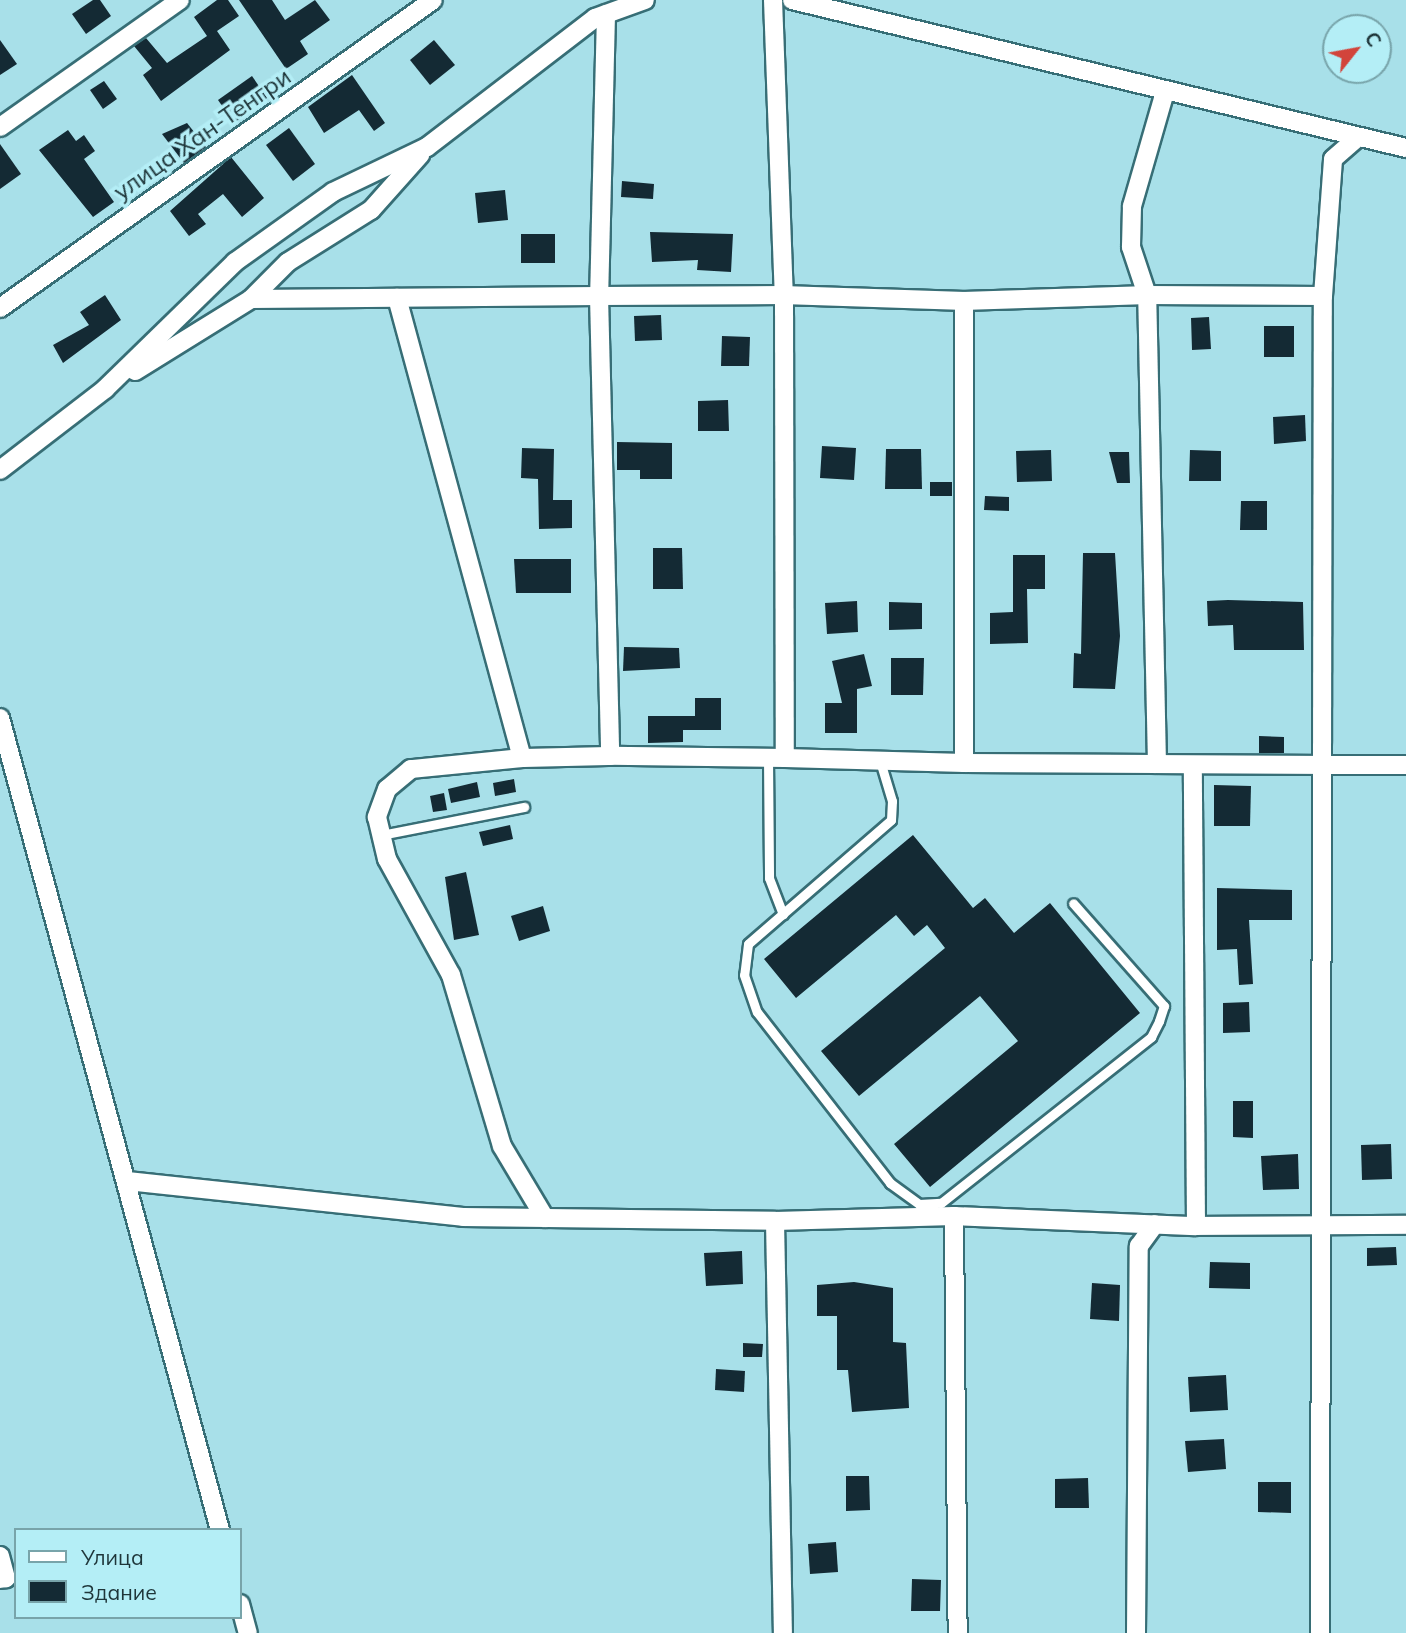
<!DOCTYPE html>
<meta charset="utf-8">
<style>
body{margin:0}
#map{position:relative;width:1406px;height:1633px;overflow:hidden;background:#a8e0e9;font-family:Mulish,sans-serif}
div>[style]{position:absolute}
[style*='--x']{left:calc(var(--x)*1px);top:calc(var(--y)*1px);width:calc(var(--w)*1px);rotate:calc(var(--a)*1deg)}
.building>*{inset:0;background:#142a34}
.roads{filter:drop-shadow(2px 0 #376e76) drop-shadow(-2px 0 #376e76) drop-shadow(0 2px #376e76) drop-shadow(0 -2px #376e76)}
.lane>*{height:9px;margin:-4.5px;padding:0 4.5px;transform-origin:4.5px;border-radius:4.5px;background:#fff}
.street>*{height:18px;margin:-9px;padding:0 9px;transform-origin:9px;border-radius:9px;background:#fff}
span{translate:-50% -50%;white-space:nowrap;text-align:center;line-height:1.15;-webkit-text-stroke:7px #b4eef6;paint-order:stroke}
.street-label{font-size:24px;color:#1e3539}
.legend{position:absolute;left:14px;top:1528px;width:228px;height:91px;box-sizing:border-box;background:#b4eef6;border:2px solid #78a4aa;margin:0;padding:9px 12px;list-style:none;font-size:21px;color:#1e3539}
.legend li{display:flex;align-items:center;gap:14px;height:35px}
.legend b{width:35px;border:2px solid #78a4aa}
.north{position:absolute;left:1322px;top:14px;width:70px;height:70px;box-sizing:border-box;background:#b4eef6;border:2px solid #78a4aa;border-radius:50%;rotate:59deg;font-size:19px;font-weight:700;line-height:28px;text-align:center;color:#1e3539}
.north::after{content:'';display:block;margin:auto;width:24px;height:32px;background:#d2443b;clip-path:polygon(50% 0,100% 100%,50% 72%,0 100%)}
</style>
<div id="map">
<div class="building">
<i style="clip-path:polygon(93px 0,100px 0,111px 16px,86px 34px,72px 14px)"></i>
<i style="clip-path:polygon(217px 0,228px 0,239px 16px,217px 31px,230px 50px,161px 101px,143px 75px,152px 68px,134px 46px,146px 38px,167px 63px,207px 36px,194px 17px)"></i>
<i style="clip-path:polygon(239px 0,272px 0,285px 20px,315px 0,330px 20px,300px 41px,308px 54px,286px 69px)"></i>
<i style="clip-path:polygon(0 40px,17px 64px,0 75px)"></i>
<i style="clip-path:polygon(434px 40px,455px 65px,430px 85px,410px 60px)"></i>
<i style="clip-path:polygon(352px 75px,385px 123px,374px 131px,359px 110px,324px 133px,308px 107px)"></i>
<i style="clip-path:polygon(252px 76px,267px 98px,234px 123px,218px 100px)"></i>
<i style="clip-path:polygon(104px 81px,117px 99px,103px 109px,90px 90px)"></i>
<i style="clip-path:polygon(187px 123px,206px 147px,184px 163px,162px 134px)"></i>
<i style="clip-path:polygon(289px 128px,315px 164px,293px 181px,266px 145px)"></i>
<i style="clip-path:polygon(68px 130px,76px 141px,84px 135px,95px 151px,84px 159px,114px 202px,93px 217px,39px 150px)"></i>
<i style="clip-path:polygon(0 144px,21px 174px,0 189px)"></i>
<i style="clip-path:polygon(231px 157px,264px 198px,242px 217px,223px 194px,198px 214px,206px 224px,189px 236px,170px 211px)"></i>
<i style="clip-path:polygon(622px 181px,654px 184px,653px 199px,621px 197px)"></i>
<i style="clip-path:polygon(505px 190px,508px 220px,478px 223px,475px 193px)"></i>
<i style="clip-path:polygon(650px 232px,733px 234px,731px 272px,697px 270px,698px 260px,652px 262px)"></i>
<i style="clip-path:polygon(521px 234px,555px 234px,555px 263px,521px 263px)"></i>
<i style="clip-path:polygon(105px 295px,121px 320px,63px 363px,53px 345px,89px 325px,80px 312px)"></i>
<i style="clip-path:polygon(661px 315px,662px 340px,635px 341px,634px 316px)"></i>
<i style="clip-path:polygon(1209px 317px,1211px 349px,1192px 350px,1191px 318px)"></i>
<i style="clip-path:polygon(1264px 326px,1294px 326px,1294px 357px,1264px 357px)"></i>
<i style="clip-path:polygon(722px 336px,750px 337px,749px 366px,721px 366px)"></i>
<i style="clip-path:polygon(728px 400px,729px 431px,698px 431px,698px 401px)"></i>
<i style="clip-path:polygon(1305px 415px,1306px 441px,1274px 444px,1273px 417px)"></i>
<i style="clip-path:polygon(617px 442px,672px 443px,672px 479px,640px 479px,640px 470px,617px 470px)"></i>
<i style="clip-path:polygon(822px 446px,856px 448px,854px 480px,820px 478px)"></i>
<i style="clip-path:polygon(522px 448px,554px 449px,553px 500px,572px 500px,572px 528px,539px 529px,538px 479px,521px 478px)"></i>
<i style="clip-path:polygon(886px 449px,921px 449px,922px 489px,885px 489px)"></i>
<i style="clip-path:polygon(1051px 450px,1052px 481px,1017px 482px,1016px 451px)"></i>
<i style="clip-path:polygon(1190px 450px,1221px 451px,1221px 481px,1189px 481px)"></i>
<i style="clip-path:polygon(1109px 452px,1129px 452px,1130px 483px,1117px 483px)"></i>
<i style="clip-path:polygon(930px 482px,952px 482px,952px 496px,930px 496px)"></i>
<i style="clip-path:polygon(985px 496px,1009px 497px,1009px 511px,984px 510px)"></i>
<i style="clip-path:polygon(1241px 501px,1267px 501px,1267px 530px,1240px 530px)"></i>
<i style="clip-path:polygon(653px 548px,682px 548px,683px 589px,653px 589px)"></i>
<i style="clip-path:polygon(1083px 553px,1115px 553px,1120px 636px,1115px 689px,1073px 688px,1074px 653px,1081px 654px)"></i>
<i style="clip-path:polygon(1013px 555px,1045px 555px,1045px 589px,1027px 589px,1028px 643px,990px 644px,990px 613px,1013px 612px)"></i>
<i style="clip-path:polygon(514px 559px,571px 559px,571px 593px,516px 593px)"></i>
<i style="clip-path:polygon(1228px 600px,1303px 602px,1304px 650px,1234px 650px,1233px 625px,1208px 626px,1207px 601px)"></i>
<i style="clip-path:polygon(857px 601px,858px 632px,827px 634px,825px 603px)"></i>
<i style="clip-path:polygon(889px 602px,922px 603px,922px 629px,889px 630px)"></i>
<i style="clip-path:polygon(624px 647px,679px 648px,680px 668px,623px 671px)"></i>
<i style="clip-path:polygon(864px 654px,872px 686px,857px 689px,857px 733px,825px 733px,825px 703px,842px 703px,832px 661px)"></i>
<i style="clip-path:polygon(891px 658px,924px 658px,923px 695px,891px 695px)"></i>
<i style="clip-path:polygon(695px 698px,721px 698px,721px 730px,683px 730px,683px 742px,648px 743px,648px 716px,695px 716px)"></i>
<i style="clip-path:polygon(1259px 736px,1284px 737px,1284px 753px,1259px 753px)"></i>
<i style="clip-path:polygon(514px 779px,516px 792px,495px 796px,493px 783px)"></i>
<i style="clip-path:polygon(477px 782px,480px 797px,451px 803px,448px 789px)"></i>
<i style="clip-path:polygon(1214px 785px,1251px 786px,1250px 826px,1214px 826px)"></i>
<i style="clip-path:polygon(444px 793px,447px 810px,433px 812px,430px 796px)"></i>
<i style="clip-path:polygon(510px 825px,513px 839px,483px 846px,479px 832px)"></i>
<i style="clip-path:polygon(913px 835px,973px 908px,985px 898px,1014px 933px,1050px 903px,1140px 1013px,930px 1187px,894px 1144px,1018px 1041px,980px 996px,859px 1096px,821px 1051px,945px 948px,927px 925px,914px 936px,896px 915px,796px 998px,764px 959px)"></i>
<i style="clip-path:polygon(466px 872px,479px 935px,454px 940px,445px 877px)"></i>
<i style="clip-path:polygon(1217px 888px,1292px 890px,1292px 920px,1249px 920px,1253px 984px,1239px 985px,1237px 949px,1217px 950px)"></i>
<i style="clip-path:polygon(543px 906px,550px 931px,519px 941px,511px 916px)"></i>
<i style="clip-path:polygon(1249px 1002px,1250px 1032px,1223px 1033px,1223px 1003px)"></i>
<i style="clip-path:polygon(1233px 1101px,1253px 1101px,1253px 1138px,1233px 1137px)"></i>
<i style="clip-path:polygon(1391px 1144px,1392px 1179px,1362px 1180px,1361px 1145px)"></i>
<i style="clip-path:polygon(1298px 1154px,1299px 1189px,1263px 1190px,1261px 1156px)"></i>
<i style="clip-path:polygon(1396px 1247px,1397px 1265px,1367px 1266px,1367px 1248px)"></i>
<i style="clip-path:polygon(742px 1251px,743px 1284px,706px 1286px,704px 1253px)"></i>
<i style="clip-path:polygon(1210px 1262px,1250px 1263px,1250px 1289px,1209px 1288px)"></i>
<i style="clip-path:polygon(854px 1282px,893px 1288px,893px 1342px,906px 1343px,909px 1408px,852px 1412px,848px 1370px,837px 1370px,837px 1316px,817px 1316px,817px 1285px)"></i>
<i style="clip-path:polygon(1092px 1283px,1120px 1285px,1119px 1321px,1090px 1319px)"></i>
<i style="clip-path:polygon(743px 1343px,763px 1344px,762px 1357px,743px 1357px)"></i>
<i style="clip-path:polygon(716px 1369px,745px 1371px,744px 1392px,715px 1390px)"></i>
<i style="clip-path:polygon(1226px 1375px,1228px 1410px,1190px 1412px,1188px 1377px)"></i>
<i style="clip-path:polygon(1224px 1439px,1226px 1469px,1188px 1472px,1185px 1441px)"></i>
<i style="clip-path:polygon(846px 1476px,869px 1476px,870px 1510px,846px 1511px)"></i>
<i style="clip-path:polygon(1088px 1478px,1089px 1508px,1055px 1508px,1055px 1479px)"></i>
<i style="clip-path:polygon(1258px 1482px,1291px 1482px,1291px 1513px,1258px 1512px)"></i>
<i style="clip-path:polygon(836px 1542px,838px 1572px,810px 1574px,808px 1544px)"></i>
<i style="clip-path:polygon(912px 1579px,941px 1580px,940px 1611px,911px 1611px)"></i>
</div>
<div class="roads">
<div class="lane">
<i style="--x:768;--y:758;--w:120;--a:89.5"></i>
<i style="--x:769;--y:878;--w:39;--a:69"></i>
<i style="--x:880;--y:761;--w:42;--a:73.3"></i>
<i style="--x:892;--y:801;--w:19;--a:93"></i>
<i style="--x:891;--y:820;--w:189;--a:139.1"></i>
<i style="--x:748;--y:944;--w:31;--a:97"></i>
<i style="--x:744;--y:975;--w:39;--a:71"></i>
<i style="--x:757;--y:1012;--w:217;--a:52.1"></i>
<i style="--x:890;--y:1183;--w:36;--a:36"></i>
<i style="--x:919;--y:1204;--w:22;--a:-3"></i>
<i style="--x:941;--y:1203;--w:268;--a:-38.3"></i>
<i style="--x:1151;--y:1037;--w:18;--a:-63"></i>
<i style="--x:1159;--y:1021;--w:16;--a:-72"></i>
<i style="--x:1164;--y:1006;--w:137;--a:-131.5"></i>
<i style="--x:381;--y:835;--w:146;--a:-11.1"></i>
</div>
<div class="street">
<i style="--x:773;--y:0;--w:295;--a:87.9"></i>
<i style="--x:784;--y:295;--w:180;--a:1.9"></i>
<i style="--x:964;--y:301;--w:462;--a:90"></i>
<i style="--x:964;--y:763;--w:179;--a:-178.4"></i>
<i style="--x:792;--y:0;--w:632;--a:13.55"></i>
<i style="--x:606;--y:14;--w:282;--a:91.4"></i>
<i style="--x:599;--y:296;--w:185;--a:-0.3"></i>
<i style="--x:784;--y:295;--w:463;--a:89.9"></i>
<i style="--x:785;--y:758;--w:175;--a:-179.3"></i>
<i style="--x:0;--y:127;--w:220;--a:-35.2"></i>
<i style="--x:1323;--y:296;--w:137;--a:-85.8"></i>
<i style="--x:1333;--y:159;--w:30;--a:-41"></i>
<i style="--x:251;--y:299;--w:348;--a:-0.5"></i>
<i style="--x:599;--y:296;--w:460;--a:88.6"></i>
<i style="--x:610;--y:756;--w:88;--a:178.7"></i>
<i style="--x:522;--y:758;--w:477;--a:-105.2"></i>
<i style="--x:0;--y:308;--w:531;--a:-35.42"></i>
<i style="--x:135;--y:371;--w:137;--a:-31.8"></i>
<i style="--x:251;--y:299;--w:52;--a:-45"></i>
<i style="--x:288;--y:262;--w:98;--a:-32.1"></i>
<i style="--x:371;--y:210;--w:74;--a:-48.3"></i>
<i style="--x:0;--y:470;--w:133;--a:-37.6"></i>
<i style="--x:105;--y:389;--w:182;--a:-44.3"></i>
<i style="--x:235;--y:262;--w:120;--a:-35.5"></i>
<i style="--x:333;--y:192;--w:104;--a:-25.6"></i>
<i style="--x:427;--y:147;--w:212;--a:-37.5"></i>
<i style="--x:595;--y:18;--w:53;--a:-19.8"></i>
<i style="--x:0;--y:718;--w:841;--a:74.84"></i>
<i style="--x:522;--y:758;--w:112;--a:174.3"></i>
<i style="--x:411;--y:769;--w:31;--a:140"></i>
<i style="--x:387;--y:789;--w:30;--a:110"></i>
<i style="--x:377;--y:817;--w:43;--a:76.6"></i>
<i style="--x:387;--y:859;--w:132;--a:61.1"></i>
<i style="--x:451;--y:975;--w:178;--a:73.4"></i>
<i style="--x:502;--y:1146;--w:84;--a:59.2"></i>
<i style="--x:964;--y:763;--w:193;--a:0.3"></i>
<i style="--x:1157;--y:764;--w:469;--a:-91.2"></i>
<i style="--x:1147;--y:295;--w:183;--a:178.1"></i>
<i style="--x:1157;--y:764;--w:165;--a:0.3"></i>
<i style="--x:1322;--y:765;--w:469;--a:-89.9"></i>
<i style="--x:1323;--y:296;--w:176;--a:-179.7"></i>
<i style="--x:1147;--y:295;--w:51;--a:-108.4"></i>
<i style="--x:1131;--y:247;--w:41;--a:-88.6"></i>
<i style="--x:1132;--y:206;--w:119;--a:-73.9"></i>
<i style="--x:127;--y:1181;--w:338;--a:6.1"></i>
<i style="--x:463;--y:1217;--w:312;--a:0.7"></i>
<i style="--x:775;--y:1221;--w:179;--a:-1.6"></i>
<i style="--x:954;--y:1216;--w:242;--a:2.4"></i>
<i style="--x:1196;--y:1226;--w:461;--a:-90.4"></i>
<i style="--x:954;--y:1216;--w:417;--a:89.5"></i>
<i style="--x:775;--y:1221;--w:412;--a:88.9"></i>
<i style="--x:1196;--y:1226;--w:210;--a:-0.3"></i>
<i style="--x:0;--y:1556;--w:23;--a:75"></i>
<i style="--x:6;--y:1578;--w:6;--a:171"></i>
<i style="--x:240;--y:1604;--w:30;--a:75"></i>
<i style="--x:1136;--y:1633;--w:387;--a:-89.6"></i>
<i style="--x:1139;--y:1246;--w:27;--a:-54"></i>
<i style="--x:1320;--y:1633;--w:868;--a:-89.87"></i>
<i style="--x:1322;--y:765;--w:84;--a:0"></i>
</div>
</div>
<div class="street-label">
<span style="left:202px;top:134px;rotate:-35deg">улица Хан-Тенгри</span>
</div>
<ul class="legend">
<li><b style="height:9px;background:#fff"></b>Улица</li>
<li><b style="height:19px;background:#142a34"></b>Здание</li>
</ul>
<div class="north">С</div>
</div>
